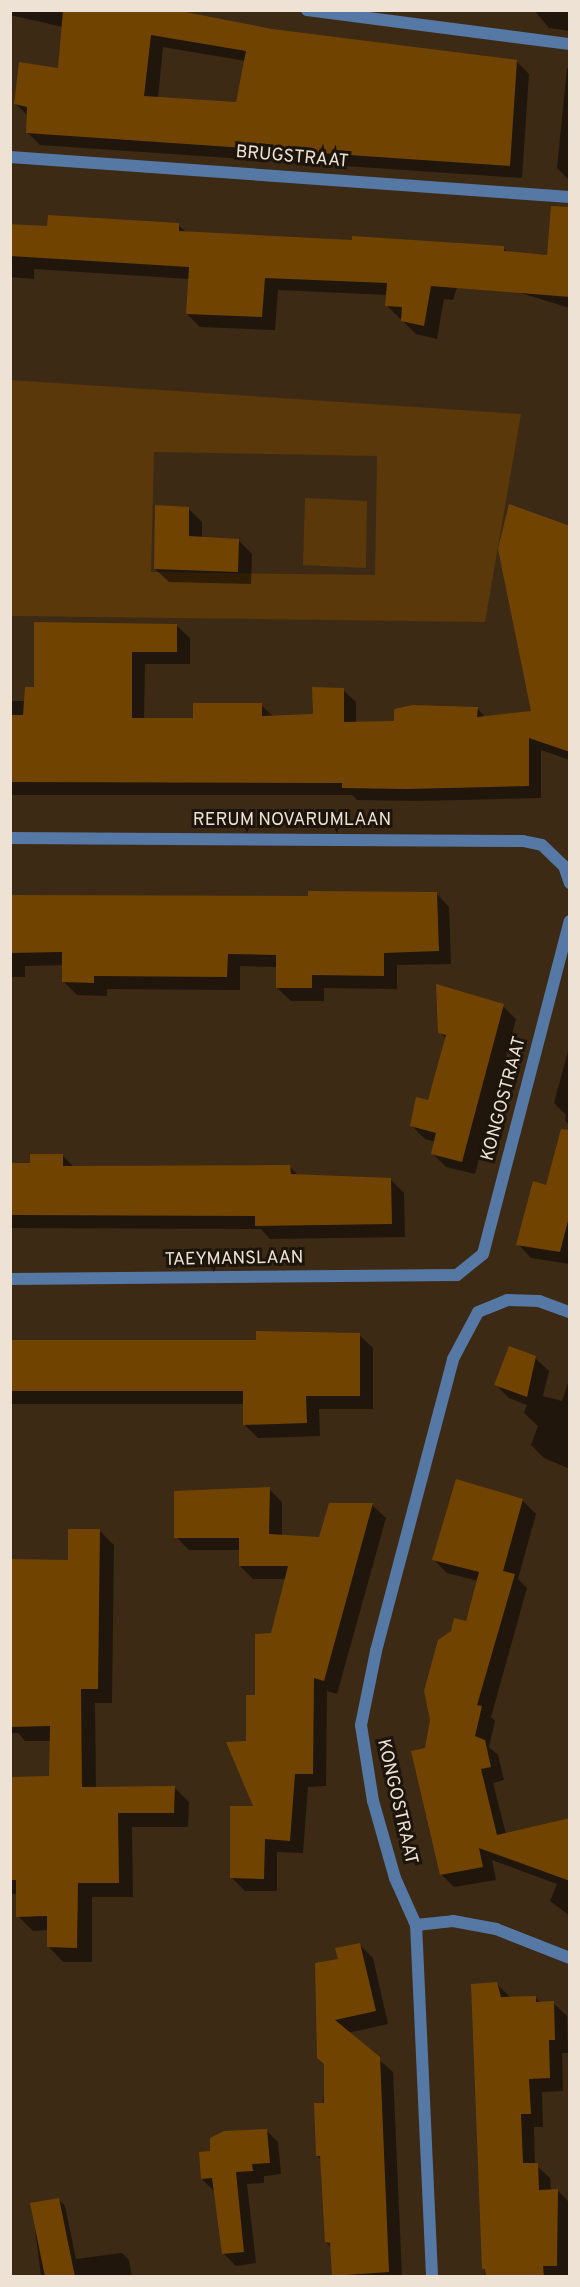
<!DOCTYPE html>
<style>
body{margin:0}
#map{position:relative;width:580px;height:2287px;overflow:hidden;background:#3c2a15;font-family:Overpass,sans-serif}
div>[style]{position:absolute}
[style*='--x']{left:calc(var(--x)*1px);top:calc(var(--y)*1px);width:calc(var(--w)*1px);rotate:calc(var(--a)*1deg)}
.green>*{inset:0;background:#5a380a}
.shadow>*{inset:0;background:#0007}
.building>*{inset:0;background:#704400}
.minor>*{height:12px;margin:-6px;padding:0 6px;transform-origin:6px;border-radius:6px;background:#5578a5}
span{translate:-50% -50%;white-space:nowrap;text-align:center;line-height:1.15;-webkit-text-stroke:6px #1d150b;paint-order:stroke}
.street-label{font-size:18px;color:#eee2d5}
.frame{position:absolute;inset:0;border:12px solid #eee2d5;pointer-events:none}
</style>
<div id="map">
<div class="green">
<i style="clip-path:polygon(evenodd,10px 380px,521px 414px,485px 622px,11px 616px,10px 380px,154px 452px,377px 456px,375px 575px,151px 572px,154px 452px)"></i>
<i style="clip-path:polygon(305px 498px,367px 501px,366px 568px,303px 565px)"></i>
</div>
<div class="shadow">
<i style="clip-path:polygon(evenodd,10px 10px,167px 10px,272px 30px,516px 61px,529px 74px,522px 178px,40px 145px,27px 132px,28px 116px,15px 103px,59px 70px,63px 27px,10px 15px,10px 10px,163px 47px,246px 61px,237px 103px,158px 98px,163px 47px)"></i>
<i style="clip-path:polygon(534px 10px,570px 10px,570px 31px,549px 28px)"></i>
<i style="clip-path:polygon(567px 68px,570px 69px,570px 181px,557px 168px)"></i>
<i style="clip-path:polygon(10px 224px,49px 227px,178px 225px,187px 233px,503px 248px,509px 253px,548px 257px,570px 253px,570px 308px,461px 275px,453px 300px,444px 299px,437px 339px,416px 334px,387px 306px,388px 295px,278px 290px,275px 330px,200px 327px,187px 314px,189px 279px,34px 269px,34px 279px,10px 277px)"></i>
<i style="clip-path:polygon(188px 508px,202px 522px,202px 539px,238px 540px,252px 554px,251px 584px,169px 582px,155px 569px)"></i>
<i style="clip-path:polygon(570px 561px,570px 760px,541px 750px,541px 798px,420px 801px,357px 800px,352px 795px,10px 795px,10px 701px,26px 701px,36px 689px,177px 626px,190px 638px,190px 664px,145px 664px,144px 719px,194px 719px,261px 705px,274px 717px,315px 716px,343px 690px,356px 702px,356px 723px,395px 723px,477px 708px,486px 718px,533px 712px)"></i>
<i style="clip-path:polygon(436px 893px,449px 907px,451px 964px,397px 965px,397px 989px,324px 988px,324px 1001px,291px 1001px,277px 988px,277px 967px,240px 966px,240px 990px,107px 989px,107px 996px,77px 995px,64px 982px,64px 965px,25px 966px,25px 977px,10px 977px,10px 897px,310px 898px)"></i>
<i style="clip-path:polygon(503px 1006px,516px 1019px,475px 1174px,446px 1167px,433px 1154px,436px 1142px,425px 1139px,411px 1125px,429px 1101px,447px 1040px,440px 1032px)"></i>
<i style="clip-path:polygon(569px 1047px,570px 1047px,570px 1125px,565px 1121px,566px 1115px,554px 1103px)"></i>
<i style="clip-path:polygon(63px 1156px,74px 1167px,289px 1166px,299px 1176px,391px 1180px,404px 1193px,405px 1237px,270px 1239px,261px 1229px,10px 1228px,10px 1164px,32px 1164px)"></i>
<i style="clip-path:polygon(570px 1178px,570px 1264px,531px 1258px,518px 1244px,547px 1187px)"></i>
<i style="clip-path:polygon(359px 1335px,373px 1348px,373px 1409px,319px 1409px,320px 1436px,258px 1438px,245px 1425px,245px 1404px,10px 1404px,10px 1342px,258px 1342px)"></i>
<i style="clip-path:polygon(535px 1358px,549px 1371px,543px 1396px,562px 1401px,570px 1377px,570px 1469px,544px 1458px,531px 1445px,538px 1426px,524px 1413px,527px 1405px,509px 1398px,496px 1385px)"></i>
<i style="clip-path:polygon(269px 1489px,282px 1502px,282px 1537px,320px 1539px,372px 1505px,386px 1518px,337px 1694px,327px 1691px,326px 1786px,308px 1787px,303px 1853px,277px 1852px,277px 1891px,245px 1891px,231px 1877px,255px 1808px,247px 1743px,286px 1579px,253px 1579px,240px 1566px,240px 1550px,189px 1550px,176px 1537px)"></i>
<i style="clip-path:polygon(522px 1500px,536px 1514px,518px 1579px,527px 1588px,491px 1717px,495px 1721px,489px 1747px,498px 1755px,504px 1780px,493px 1783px,506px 1834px,570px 1833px,570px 1916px,550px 1901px,557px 1884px,492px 1860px,496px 1880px,454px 1887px,441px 1874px,426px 1749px,478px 1581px,447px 1573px,434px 1560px)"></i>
<i style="clip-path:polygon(100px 1531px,114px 1545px,112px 1703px,95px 1703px,96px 1788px,174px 1787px,189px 1802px,188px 1827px,132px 1827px,133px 1897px,92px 1897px,92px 1962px,63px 1962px,49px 1947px,48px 1930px,33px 1931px,18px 1916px,18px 1894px,10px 1894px,10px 1778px,50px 1777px,51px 1741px,25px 1741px,18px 1733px,10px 1733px,10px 1561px,69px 1561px)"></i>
<i style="clip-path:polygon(360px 1945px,373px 1958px,388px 2024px,348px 2033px,393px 2072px,402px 2276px,333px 2276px,332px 2248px,326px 2242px,322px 2160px,317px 2156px,339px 1961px)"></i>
<i style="clip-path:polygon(497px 1984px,511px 1998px,535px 1997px,541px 2003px,553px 2003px,567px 2016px,568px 2053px,562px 2053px,563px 2091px,542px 2092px,543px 2127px,534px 2127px,535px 2164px,550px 2178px,551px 2190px,557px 2190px,570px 2203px,570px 2276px,485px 2276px,473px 1985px)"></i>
<i style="clip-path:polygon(266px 2130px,278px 2142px,281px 2174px,264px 2176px,264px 2183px,247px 2184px,256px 2263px,236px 2266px,224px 2254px,214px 2191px,202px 2179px,212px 2152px)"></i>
<i style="clip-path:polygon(58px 2199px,65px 2206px,76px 2259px,122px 2253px,129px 2260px,132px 2276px,41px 2276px,32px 2205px)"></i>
</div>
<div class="building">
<i style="clip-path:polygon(evenodd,63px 10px,175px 10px,272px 29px,517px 60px,510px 166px,26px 133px,27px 107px,14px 104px,19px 62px,58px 68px,63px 10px,151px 35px,246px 51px,236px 102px,144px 96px,151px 35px)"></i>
<i style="clip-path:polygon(551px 206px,570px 207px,570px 297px,431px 286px,424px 326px,401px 321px,402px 307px,385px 306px,387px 283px,265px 278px,262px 317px,186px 314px,189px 267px,10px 256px,10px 224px,47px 226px,48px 215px,179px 223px,179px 231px,352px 240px,352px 236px,504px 246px,504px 251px,547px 255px)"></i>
<i style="clip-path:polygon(509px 504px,570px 526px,570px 752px,529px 738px,529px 786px,407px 789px,342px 788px,342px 783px,10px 782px,10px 715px,23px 715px,25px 687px,34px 687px,34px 622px,177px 624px,177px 652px,132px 652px,132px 718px,193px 718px,193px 703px,262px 703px,262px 716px,313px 714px,312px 687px,344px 688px,344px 722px,394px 721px,394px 709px,413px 705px,478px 707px,477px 717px,531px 711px,498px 549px)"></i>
<i style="clip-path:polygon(155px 505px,189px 507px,189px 536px,239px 539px,238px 572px,154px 569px)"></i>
<i style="clip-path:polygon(308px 891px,437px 892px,439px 951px,384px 953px,384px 976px,312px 975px,312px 988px,276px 988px,276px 955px,228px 954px,227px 977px,94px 976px,94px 983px,62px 982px,62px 952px,10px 953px,10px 895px,308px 896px)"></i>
<i style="clip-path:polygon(436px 984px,504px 1004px,462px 1162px,431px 1154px,436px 1133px,410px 1126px,416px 1097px,428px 1100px,446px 1035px,438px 1033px)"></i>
<i style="clip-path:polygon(561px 1129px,570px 1130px,570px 1213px,560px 1252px,516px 1245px,533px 1181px,546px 1185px)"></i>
<i style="clip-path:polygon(30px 1154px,63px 1154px,63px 1166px,290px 1165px,291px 1174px,391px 1178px,392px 1224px,255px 1226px,255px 1216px,10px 1215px,10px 1163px,30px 1163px)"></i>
<i style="clip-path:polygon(256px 1331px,360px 1333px,360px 1396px,306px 1396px,307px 1423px,243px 1425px,243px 1391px,10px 1391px,10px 1340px,256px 1340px)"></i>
<i style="clip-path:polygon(509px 1346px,536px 1356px,527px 1397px,494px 1385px)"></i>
<i style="clip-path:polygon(456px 1479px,523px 1499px,503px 1571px,515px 1574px,477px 1705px,482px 1706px,475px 1736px,485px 1740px,491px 1767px,481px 1769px,497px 1835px,570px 1818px,570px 1881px,479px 1848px,483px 1867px,440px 1875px,411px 1751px,425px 1748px,430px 1720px,424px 1691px,438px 1640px,451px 1631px,454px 1618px,466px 1621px,479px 1572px,432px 1560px)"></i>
<i style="clip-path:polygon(270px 1487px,269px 1534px,319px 1537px,329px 1503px,373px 1503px,324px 1681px,314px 1678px,313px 1774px,295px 1774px,290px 1841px,265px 1839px,264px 1879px,230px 1878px,230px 1806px,253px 1806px,226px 1742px,246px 1741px,246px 1695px,255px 1695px,255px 1634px,271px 1633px,288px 1566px,239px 1566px,239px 1538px,174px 1538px,174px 1491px)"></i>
<i style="clip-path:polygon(68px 1529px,100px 1529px,98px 1689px,81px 1689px,82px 1787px,175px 1786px,174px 1813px,118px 1813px,119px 1883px,78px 1883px,77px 1948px,47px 1947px,47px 1916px,16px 1917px,16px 1880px,10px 1880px,10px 1777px,49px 1776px,50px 1726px,10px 1727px,10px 1559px,68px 1560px)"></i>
<i style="clip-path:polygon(360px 1943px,376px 2011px,335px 2020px,380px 2057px,389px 2272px,332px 2276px,330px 2243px,325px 2242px,320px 2156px,316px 2156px,314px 2103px,324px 2103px,324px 2064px,317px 2058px,315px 1963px,338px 1959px,335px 1948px)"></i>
<i style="clip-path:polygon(497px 1982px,501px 1997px,536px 1996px,536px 2002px,554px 2001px,555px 2040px,549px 2040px,550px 2078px,529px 2079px,531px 2114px,521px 2114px,523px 2163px,538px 2163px,539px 2190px,558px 2189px,557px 2266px,543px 2266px,544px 2277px,486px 2277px,485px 2269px,482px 2269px,471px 1984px)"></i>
<i style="clip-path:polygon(267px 2129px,270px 2163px,252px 2164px,253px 2171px,236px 2172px,244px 2252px,222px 2254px,212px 2178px,201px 2179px,199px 2152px,210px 2151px,210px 2138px,224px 2131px)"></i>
<i style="clip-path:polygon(59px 2198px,75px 2277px,45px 2277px,30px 2203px)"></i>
</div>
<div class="minor">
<i style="--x:307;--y:10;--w:265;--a:7.4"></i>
<i style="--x:10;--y:157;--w:561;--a:4.09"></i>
<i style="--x:10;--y:838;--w:513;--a:0.34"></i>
<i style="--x:523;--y:841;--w:19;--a:12"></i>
<i style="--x:542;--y:845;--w:30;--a:44"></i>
<i style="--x:564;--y:866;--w:18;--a:71"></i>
<i style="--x:10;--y:1279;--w:447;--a:-0.5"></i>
<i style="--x:457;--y:1275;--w:33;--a:-39"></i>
<i style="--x:483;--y:1254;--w:344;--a:-75.4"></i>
<i style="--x:416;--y:1925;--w:37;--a:-6"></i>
<i style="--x:453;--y:1921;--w:44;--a:10.5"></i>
<i style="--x:496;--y:1929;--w:79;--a:21.4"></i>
<i style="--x:432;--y:2276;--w:351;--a:-92.6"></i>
<i style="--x:416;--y:1925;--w:51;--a:-114.1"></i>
<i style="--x:395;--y:1878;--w:80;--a:-105.9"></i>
<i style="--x:373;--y:1801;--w:77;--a:-99"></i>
<i style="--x:361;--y:1725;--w:76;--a:-78.5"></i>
<i style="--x:376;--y:1651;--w:302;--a:-75.2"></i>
<i style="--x:453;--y:1359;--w:53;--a:-62"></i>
<i style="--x:478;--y:1312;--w:31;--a:-22"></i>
<i style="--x:507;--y:1300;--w:32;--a:2"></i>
<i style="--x:539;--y:1301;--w:33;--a:20"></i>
</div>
<div class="street-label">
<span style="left:292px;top:158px;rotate:5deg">BRUGSTRAAT</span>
<span style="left:292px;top:821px">RERUM NOVARUMLAAN</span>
<span style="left:505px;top:1099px;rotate:-75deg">KONGOSTRAAT</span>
<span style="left:234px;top:1260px;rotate:-1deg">TAEYMANSLAAN</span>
<span style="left:396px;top:1802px;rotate:77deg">KONGOSTRAAT</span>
</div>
<div class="frame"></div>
</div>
